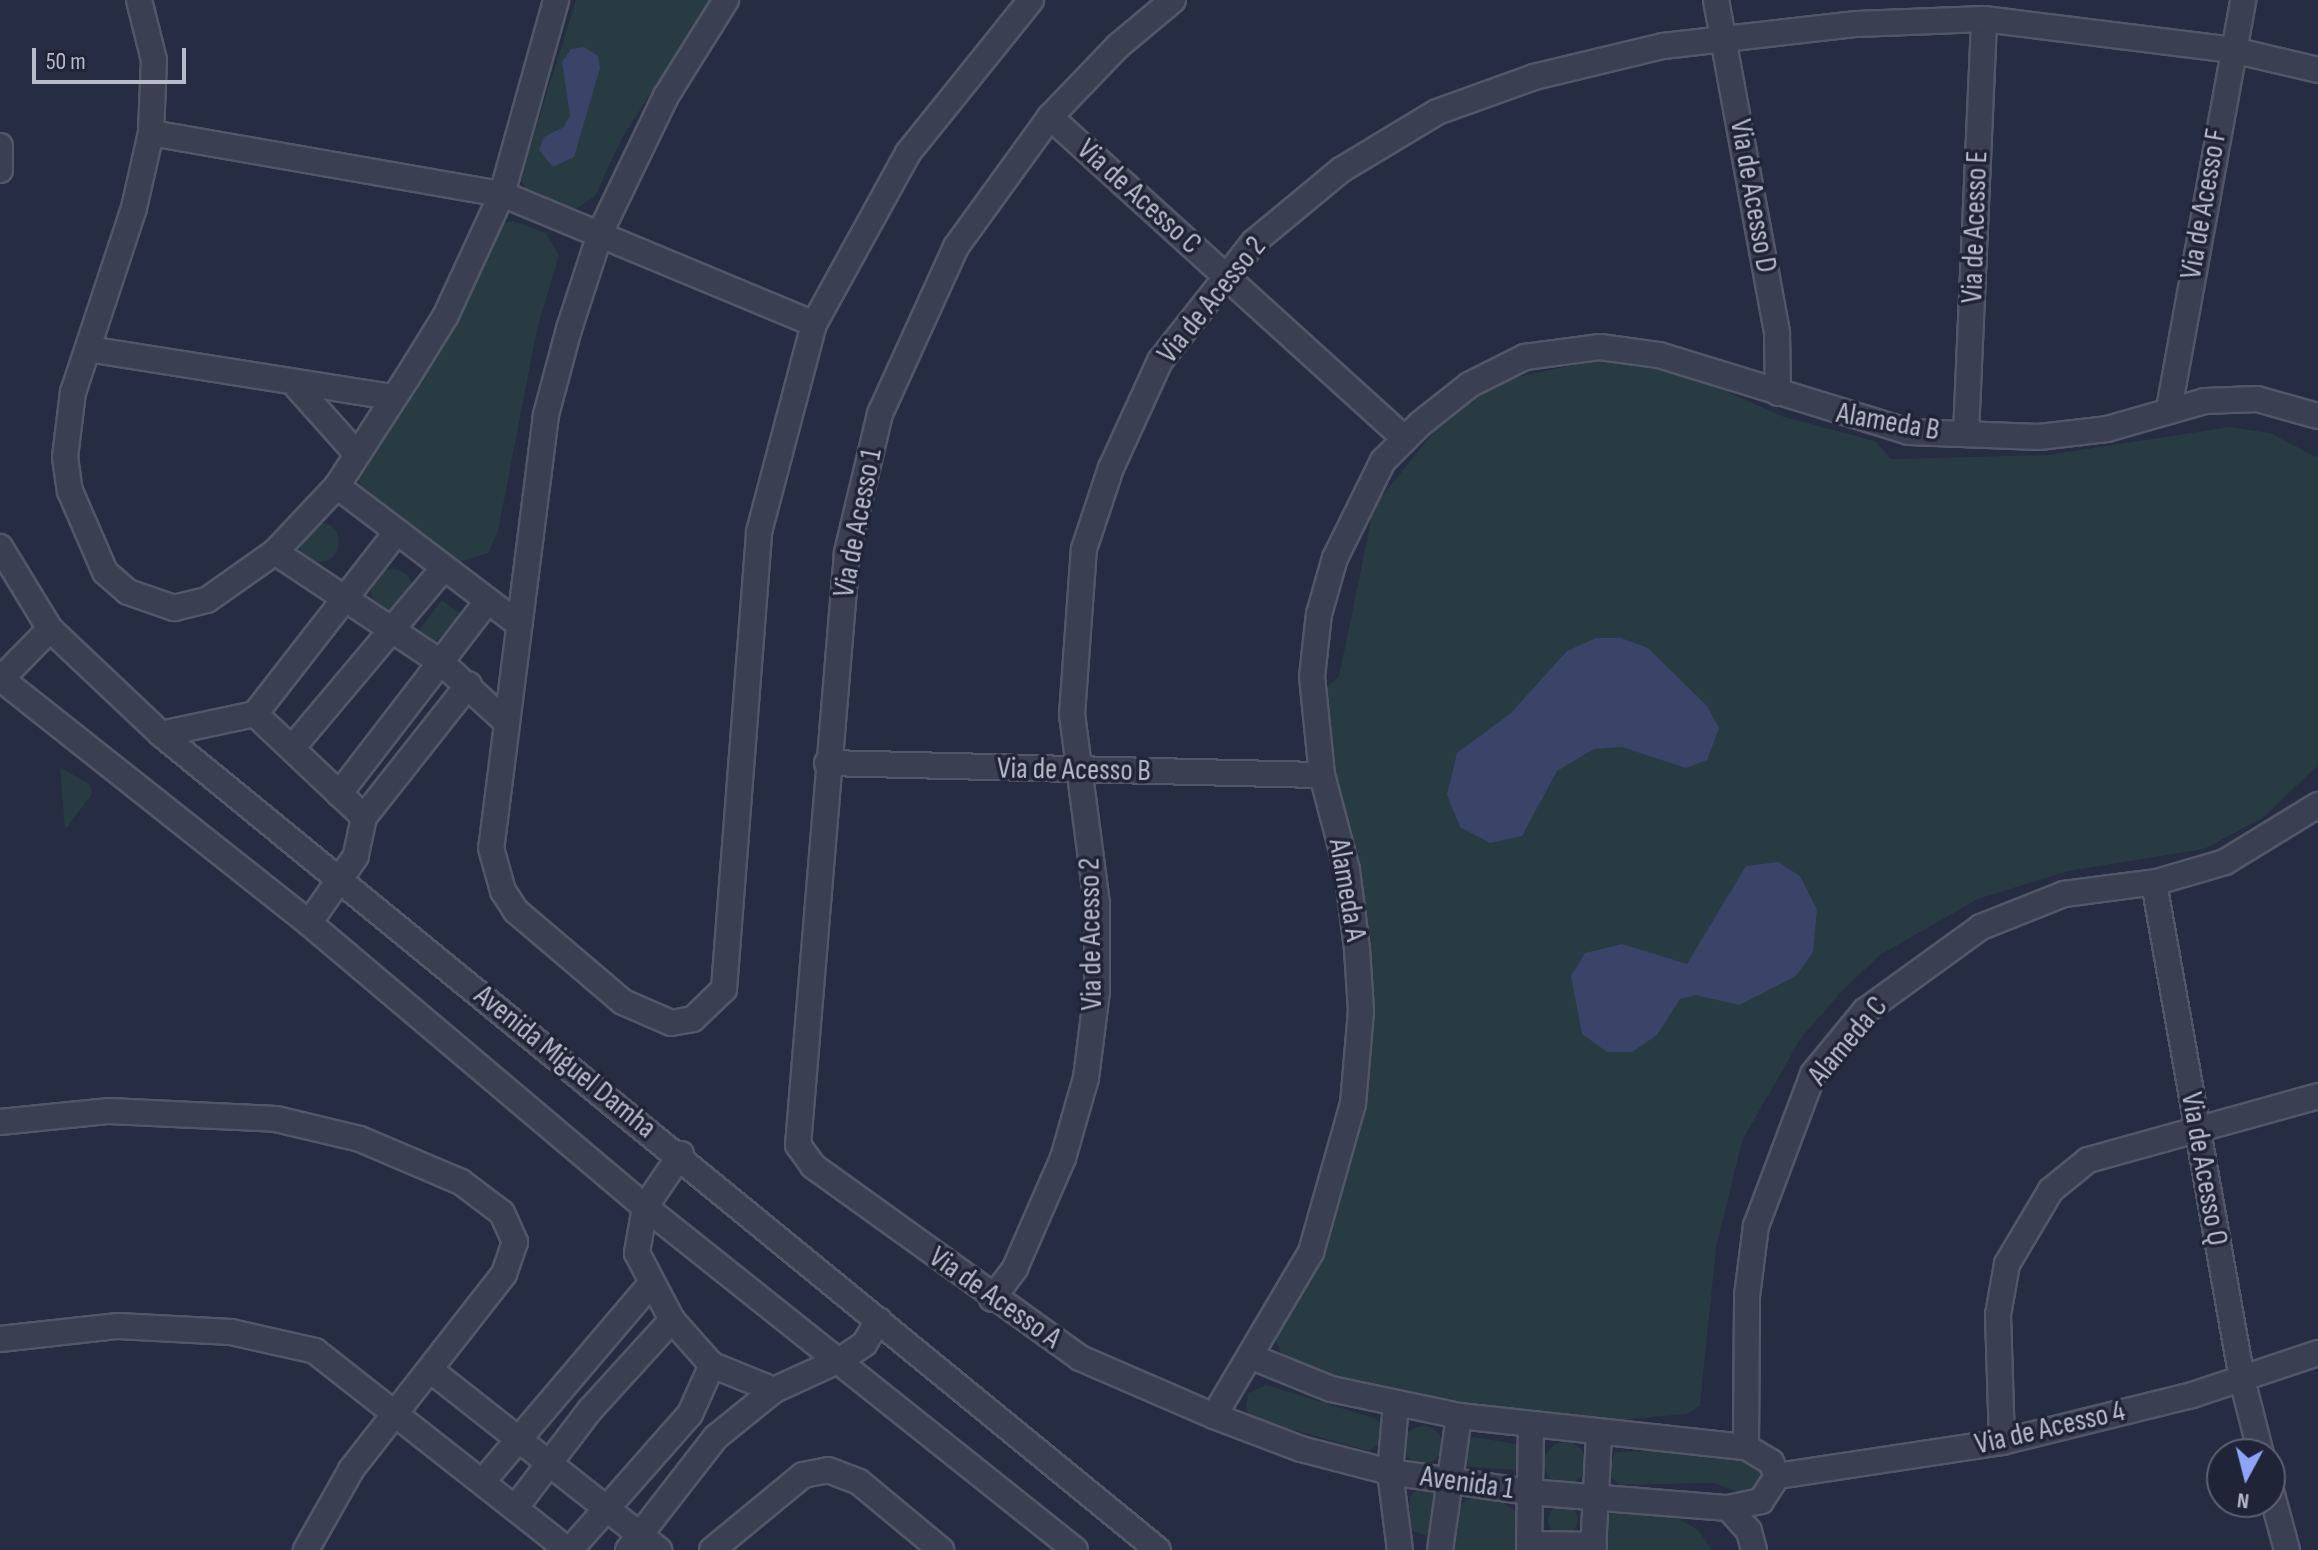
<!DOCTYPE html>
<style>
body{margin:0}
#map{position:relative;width:2318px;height:1550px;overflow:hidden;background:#262c41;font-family:"Sofia Sans Condensed",sans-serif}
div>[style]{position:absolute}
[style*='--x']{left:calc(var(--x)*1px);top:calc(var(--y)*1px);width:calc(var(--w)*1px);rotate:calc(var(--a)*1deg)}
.green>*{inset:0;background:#283a42}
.round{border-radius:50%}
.water>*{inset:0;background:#394468}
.roads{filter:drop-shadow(2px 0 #525768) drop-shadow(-2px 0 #525768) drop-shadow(0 2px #525768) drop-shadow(0 -2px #525768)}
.minor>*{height:24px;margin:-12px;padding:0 12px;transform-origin:12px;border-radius:12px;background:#3a3f51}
span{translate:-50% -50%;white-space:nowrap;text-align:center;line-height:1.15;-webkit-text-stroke:7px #1f2436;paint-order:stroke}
.street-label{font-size:30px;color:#b7bbcb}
.north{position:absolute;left:2206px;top:1438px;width:80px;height:80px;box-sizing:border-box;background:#1f2436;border:2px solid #5c6072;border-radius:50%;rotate:187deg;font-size:22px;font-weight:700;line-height:32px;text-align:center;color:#b7bbcb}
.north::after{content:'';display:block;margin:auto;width:28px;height:36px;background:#8ea4f8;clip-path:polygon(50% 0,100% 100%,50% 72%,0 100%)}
.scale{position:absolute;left:32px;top:48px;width:154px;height:36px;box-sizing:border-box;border:4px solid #b7bbcb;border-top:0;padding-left:10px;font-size:24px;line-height:28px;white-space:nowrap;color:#b7bbcb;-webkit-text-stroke:6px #1f2436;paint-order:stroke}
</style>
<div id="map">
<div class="green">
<i style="clip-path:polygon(576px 0,710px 0,621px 140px,595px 196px,569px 214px,532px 199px,520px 179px)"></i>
<i style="clip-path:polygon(512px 221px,546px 233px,559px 256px,537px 329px,498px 532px,488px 553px,459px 562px,443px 556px,366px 496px,355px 471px,499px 224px)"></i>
<i style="clip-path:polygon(1593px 361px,1640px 363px,1699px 379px,1784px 417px,1875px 441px,1891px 459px,2048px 455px,2229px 427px,2270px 433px,2318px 458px,2318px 765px,2264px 817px,2204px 849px,2068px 871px,1978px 899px,1880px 955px,1843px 990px,1801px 1038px,1742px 1141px,1716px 1248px,1700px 1406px,1687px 1414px,1619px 1420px,1564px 1419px,1369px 1392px,1283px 1360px,1275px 1337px,1363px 1072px,1321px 692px,1339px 676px,1374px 506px,1453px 408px,1508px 379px)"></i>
<i class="round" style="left:299px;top:522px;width:40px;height:40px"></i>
<i class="round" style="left:371px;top:569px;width:42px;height:42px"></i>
<i style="clip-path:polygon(442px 600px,463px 616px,433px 644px,419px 630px)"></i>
<i style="clip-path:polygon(60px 767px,90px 785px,92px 794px,65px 830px)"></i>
<i style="clip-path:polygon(1266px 1385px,1374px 1418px,1384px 1425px,1383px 1442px,1369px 1451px,1252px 1418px,1246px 1409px,1248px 1393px)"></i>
<i class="round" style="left:1404px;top:1426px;width:38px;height:38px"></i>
<i style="clip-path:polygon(1473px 1437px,1517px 1444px,1523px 1456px,1519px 1470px,1468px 1467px,1463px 1444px)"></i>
<i class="round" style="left:1544px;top:1442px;width:42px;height:42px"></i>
<i style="clip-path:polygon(1720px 1449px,1760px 1458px,1769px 1487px,1746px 1495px,1714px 1483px,1620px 1485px,1607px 1474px,1615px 1452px)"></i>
<i style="clip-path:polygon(1419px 1487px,1436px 1495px,1427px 1536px,1410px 1530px,1410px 1497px)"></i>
<i style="clip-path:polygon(1474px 1497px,1498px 1499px,1525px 1518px,1527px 1550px,1443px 1550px,1458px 1505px)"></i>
<i class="round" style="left:1548px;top:1505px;width:30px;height:30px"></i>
<i style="clip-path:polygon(1611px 1512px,1676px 1517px,1698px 1530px,1712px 1550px,1604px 1550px,1601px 1525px)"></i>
</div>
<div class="water">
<i style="clip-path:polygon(584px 47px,598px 56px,600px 68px,574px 157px,553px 167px,539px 150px,544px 137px,564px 127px,570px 115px,562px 62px,571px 49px)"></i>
<i style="clip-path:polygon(1596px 638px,1621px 638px,1648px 648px,1707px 706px,1719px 728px,1707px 760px,1686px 768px,1622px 747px,1594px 749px,1557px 771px,1522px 836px,1490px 843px,1460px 827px,1447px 795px,1457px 753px,1511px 713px,1567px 651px)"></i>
<i style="clip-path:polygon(1778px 862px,1800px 876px,1817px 910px,1813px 952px,1796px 976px,1739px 1005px,1696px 995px,1680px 999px,1657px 1035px,1632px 1052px,1607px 1052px,1582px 1034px,1571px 976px,1585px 953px,1622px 944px,1687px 964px,1746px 866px)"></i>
</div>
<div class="roads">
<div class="minor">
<i style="--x:139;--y:0;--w:62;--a:76"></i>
<i style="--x:154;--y:60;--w:73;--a:92.4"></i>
<i style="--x:151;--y:133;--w:77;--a:102.8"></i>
<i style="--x:134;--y:208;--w:194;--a:108.3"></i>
<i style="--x:73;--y:392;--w:65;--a:97"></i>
<i style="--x:65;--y:457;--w:34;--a:82"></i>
<i style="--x:70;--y:491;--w:88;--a:66.6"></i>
<i style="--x:105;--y:572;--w:30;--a:41"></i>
<i style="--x:128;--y:592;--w:49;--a:19.2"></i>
<i style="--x:174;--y:608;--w:34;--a:-14"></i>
<i style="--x:207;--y:600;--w:83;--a:-35.2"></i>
<i style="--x:275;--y:552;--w:91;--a:-46.8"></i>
<i style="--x:337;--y:486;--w:129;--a:-57.1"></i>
<i style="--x:407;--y:378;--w:74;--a:-58.2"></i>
<i style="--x:446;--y:315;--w:133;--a:-65.2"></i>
<i style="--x:502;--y:194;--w:201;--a:-74.4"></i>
<i style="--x:726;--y:0;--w:113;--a:122"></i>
<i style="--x:666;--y:96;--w:150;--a:115.7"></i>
<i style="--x:601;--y:231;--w:103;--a:108.1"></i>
<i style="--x:569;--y:329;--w:89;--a:105"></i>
<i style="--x:546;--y:415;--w:436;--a:97.2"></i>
<i style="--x:491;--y:848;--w:45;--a:74.4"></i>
<i style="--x:503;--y:891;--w:24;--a:57"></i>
<i style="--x:516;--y:911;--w:140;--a:40.4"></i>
<i style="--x:623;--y:1002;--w:52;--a:23.6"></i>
<i style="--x:671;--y:1023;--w:22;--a:-10"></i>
<i style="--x:693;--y:1019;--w:43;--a:-44.1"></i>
<i style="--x:724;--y:989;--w:458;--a:-85.6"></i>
<i style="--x:759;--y:532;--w:215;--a:-75.2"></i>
<i style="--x:814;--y:324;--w:195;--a:-61.2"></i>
<i style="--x:908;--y:153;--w:196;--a:-51.2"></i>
<i style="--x:1173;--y:0;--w:72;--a:140.1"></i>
<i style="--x:1118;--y:46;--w:98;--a:133.8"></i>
<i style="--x:1050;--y:117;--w:160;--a:125.9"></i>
<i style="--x:956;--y:247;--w:183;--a:114.5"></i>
<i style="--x:880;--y:414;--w:143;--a:103.4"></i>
<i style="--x:847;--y:553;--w:594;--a:94.73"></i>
<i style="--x:798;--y:1145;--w:26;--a:54"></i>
<i style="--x:813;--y:1166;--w:329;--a:35.7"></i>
<i style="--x:1080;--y:1358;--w:146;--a:23.4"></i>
<i style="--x:1214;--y:1416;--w:93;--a:20.8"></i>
<i style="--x:1301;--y:1449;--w:92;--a:14.5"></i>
<i style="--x:1390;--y:1472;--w:139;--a:8.2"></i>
<i style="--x:1528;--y:1492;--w:201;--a:4.6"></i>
<i style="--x:1716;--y:0;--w:339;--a:79.6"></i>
<i style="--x:1777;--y:333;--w:60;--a:89"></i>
<i style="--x:1050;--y:117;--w:479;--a:42.2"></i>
<i style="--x:151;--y:133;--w:356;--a:9.9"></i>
<i style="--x:502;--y:194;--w:338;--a:22.6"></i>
<i style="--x:0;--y:146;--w:24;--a:90"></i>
<i style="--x:88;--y:349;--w:307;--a:9"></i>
<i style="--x:297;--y:387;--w:90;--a:48.2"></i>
<i style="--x:2169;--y:409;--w:416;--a:-79.7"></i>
<i style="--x:1966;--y:434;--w:415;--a:-87.5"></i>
<i style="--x:337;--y:486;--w:228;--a:37.2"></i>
<i style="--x:0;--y:547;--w:96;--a:58.6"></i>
<i style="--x:50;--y:629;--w:153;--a:43.4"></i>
<i style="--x:161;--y:734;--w:1288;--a:39.3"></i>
<i style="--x:275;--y:552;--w:202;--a:33.7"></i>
<i style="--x:443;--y:664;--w:81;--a:42.5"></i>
<i style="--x:0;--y:678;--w:394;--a:38.4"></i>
<i style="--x:309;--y:923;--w:440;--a:40.2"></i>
<i style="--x:645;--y:1207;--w:550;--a:38.58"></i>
<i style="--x:1;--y:679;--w:70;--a:-45.6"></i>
<i style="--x:255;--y:714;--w:229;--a:-52.1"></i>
<i style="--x:161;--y:734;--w:96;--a:-12"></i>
<i style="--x:255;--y:714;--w:150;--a:43.4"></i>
<i style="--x:364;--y:817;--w:40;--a:102"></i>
<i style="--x:356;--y:856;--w:82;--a:125"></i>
<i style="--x:293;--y:747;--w:231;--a:-49.9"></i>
<i style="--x:827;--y:763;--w:495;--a:1.4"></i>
<i style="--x:339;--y:794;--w:242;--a:-52.4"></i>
<i style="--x:364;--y:817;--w:169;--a:-51.7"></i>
<i style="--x:2154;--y:883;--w:504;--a:79.94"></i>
<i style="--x:2242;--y:1379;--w:77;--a:75.8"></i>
<i style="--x:0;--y:1122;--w:110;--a:-5.8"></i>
<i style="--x:109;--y:1111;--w:167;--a:2.7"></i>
<i style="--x:276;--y:1119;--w:86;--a:13.4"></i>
<i style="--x:360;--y:1139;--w:110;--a:23.1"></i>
<i style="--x:461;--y:1182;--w:51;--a:37.1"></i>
<i style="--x:502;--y:1213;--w:32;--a:66"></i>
<i style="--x:515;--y:1242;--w:34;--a:109"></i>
<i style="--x:504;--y:1274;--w:249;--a:128"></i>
<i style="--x:351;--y:1470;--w:92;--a:119.4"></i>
<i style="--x:681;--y:1154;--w:64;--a:124.2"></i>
<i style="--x:645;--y:1207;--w:47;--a:99.9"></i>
<i style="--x:637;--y:1253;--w:76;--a:62.4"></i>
<i style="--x:672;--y:1320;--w:60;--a:48.4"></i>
<i style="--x:712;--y:1365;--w:67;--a:22"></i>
<i style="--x:774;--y:1390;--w:75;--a:-24.5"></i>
<i style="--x:842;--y:1359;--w:27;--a:-34"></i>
<i style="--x:864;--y:1344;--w:28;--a:-58"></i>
<i style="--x:992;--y:1299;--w:39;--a:-53"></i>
<i style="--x:1015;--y:1268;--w:120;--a:-66.4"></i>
<i style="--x:1063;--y:1158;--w:83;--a:-74"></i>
<i style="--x:1086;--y:1078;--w:88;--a:-82.8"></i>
<i style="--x:1097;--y:991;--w:87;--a:-90"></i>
<i style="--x:1097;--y:904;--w:191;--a:-97.5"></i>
<i style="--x:1072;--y:715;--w:166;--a:-85.9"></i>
<i style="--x:1084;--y:549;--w:85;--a:-71.6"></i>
<i style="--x:1111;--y:468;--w:118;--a:-65.4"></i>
<i style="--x:1160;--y:361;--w:152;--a:-51.7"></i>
<i style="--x:1254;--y:242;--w:113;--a:-39.6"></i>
<i style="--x:1341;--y:170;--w:112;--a:-31.1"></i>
<i style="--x:1437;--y:112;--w:103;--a:-19.8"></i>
<i style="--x:1534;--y:77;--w:133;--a:-13.5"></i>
<i style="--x:1663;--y:46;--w:195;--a:-6.5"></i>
<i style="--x:1857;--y:24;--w:127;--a:-2.3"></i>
<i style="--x:1984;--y:19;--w:251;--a:7.1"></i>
<i style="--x:2233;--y:50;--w:87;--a:13.2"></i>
<i style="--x:0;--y:1339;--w:119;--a:-6.3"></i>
<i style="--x:118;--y:1326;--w:113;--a:3"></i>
<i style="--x:231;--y:1332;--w:86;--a:12.7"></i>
<i style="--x:315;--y:1351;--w:322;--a:38.2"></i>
<i style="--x:1252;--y:1357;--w:85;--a:22.1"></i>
<i style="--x:1331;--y:1389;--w:131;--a:11.9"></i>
<i style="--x:1459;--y:1416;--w:289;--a:6.2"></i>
<i style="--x:433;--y:1372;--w:288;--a:38.2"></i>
<i style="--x:1396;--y:1404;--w:68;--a:95"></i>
<i style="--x:1390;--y:1472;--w:79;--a:82.7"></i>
<i style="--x:1214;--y:1416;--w:191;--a:-59.4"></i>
<i style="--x:1311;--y:1252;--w:154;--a:-74.2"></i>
<i style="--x:1353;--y:1104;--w:93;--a:-85.1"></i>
<i style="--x:1361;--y:1011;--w:62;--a:-93.7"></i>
<i style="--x:1357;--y:949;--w:80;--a:-97.2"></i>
<i style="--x:1347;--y:870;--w:98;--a:-104.7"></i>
<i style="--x:1322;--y:775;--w:99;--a:-95.8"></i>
<i style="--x:1312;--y:677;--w:63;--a:-83.7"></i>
<i style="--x:1319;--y:614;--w:58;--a:-74.1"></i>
<i style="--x:1335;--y:558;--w:108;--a:-63.7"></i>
<i style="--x:1383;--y:461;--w:52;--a:-45"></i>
<i style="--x:1420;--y:424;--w:63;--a:-38.5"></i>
<i style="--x:1469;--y:385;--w:63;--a:-26.6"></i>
<i style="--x:1525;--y:357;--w:76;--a:-7.6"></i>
<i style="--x:1600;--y:347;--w:60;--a:7.7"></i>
<i style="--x:1659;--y:355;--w:262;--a:17.1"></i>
<i style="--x:1909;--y:432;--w:130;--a:2.2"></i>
<i style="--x:2039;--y:437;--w:68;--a:-6.7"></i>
<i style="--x:2107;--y:429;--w:102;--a:-15.9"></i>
<i style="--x:2205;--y:401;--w:52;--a:-2.2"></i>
<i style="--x:2257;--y:399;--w:63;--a:15.6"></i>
<i style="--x:2002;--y:1442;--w:127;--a:-91.8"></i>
<i style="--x:1998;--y:1315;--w:52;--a:-80"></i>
<i style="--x:2007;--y:1264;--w:86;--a:-59.3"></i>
<i style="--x:2051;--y:1190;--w:48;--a:-39"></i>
<i style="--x:2088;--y:1160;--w:239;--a:-15.5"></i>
<i style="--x:1777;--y:1476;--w:228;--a:-8.6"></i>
<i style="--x:2002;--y:1442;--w:196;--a:-13.9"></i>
<i style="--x:2192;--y:1395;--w:133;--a:-18.4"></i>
<i style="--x:484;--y:1480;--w:256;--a:-49.6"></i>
<i style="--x:2270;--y:1487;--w:65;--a:74.9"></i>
<i style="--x:516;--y:1507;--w:122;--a:-52.7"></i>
<i style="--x:590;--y:1410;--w:122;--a:-47.7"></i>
<i style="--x:1529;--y:1544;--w:65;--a:0.9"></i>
<i style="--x:570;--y:1550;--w:181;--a:-48.6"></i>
<i style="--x:690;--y:1414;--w:54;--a:-65.8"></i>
<i style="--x:628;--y:1550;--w:143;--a:-52.1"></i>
<i style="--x:716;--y:1437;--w:75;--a:-39"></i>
<i style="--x:712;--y:1550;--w:118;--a:-39.5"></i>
<i style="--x:803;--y:1475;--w:25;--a:-11"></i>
<i style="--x:828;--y:1470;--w:33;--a:21"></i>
<i style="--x:859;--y:1482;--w:107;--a:39.7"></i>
<i style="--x:1440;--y:1550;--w:135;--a:-81.9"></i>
<i style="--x:1529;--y:1550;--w:123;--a:-89.1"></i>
<i style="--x:1593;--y:1550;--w:116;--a:-87"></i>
<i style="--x:1754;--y:1550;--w:20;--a:-105"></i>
<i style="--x:1749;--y:1531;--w:31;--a:-132"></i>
<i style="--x:1728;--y:1508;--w:34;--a:-12"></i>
<i style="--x:1761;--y:1501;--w:30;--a:-57"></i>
<i style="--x:1777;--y:1476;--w:15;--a:-113"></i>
<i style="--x:1771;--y:1462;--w:29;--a:-149"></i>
<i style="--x:1746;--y:1447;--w:151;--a:-89.6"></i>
<i style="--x:1747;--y:1296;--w:71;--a:-82.7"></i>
<i style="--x:1756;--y:1226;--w:162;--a:-69.4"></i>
<i style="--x:1813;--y:1074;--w:82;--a:-50.5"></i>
<i style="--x:1865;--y:1011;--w:143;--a:-35.9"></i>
<i style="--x:1981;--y:927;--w:89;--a:-21.7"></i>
<i style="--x:2064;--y:894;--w:94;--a:-7.4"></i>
<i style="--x:2157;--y:882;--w:71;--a:-16.4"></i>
<i style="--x:2225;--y:862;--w:109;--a:-31.5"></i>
</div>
</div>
<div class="street-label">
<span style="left:1753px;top:196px;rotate:80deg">Via de Acesso D</span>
<span style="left:1139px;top:197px;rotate:42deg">Via de Acesso C</span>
<span style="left:2204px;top:204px;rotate:-80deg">Via de Acesso F</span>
<span style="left:1975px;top:227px;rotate:-88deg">Via de Acesso E</span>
<span style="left:1212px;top:300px;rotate:-51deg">Via de Acesso 2</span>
<span style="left:1888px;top:422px;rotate:10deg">Alameda B</span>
<span style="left:858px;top:523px;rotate:-79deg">Via de Acesso 1</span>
<span style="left:1074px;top:770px;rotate:1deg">Via de Acesso B</span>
<span style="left:1347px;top:890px;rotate:80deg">Alameda A</span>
<span style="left:1091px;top:934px;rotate:-91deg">Via de Acesso 2</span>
<span style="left:1848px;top:1041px;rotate:-50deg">Alameda C</span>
<span style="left:565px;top:1062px;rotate:39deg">Avenida Miguel Damha</span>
<span style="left:2204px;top:1169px;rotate:80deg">Via de Acesso Q</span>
<span style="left:995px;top:1298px;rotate:35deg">Via de Acesso A</span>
<span style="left:2050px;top:1428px;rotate:-13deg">Via de Acesso 4</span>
<span style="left:1467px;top:1483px;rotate:8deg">Avenida 1</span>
</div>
<div class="north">N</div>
<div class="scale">50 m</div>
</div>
